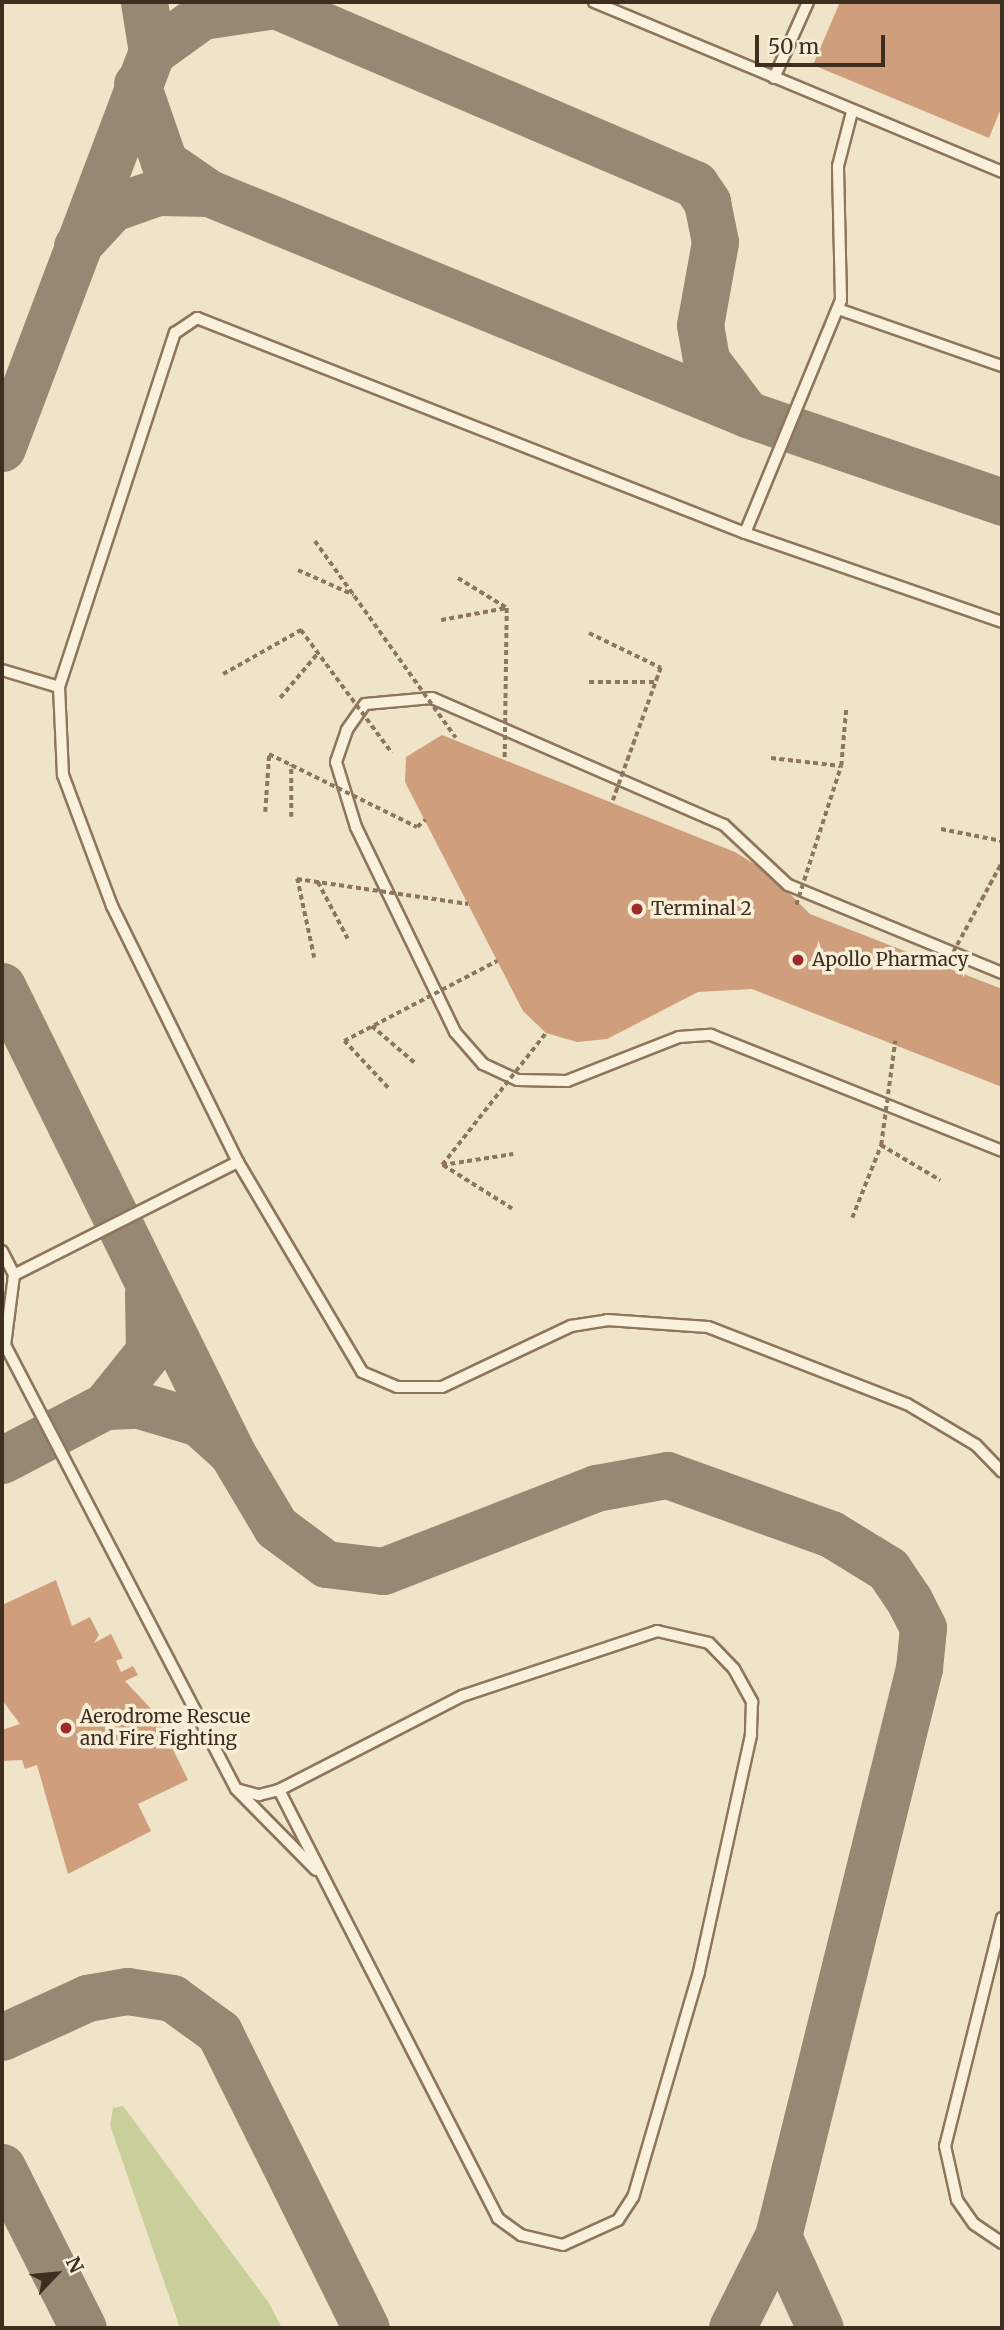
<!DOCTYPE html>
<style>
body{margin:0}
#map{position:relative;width:1004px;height:2330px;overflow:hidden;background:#f0e4c8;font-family:Merriweather,serif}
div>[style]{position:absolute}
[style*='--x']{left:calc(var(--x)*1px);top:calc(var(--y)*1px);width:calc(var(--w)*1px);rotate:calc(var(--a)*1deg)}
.green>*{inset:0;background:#c9cf9b}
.taxiway>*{height:47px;margin:-23.5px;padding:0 23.5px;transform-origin:23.5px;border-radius:23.5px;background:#968974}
.building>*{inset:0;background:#cf9f7d}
.path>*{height:3.5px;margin-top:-1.75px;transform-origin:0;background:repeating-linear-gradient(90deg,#8d765c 0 5px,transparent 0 8.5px)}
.roads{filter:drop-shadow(2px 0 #8d765c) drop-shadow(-2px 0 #8d765c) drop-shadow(0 2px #8d765c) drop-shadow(0 -2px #8d765c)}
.service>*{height:10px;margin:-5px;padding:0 5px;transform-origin:5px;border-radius:5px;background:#faf1dc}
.path-bridge>*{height:3.5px;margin-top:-1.75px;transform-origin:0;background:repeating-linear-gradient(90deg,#8d765c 0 5px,transparent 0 8.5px)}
.dots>*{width:19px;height:19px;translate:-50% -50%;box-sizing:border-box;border:4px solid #f7eed8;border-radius:50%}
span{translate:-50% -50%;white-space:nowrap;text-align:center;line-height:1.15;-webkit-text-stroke:7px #f7eed8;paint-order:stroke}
.poi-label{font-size:19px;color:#3d2e20}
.left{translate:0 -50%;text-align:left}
.frame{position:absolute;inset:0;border:4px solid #3d2e20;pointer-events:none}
.north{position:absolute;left:21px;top:2239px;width:70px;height:70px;-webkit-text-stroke:5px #f7eed8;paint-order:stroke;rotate:64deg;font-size:19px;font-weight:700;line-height:28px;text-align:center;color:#3d2e20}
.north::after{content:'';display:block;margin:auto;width:24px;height:32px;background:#3d2e20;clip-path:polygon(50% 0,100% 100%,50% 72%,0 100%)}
.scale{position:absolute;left:755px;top:35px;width:130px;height:32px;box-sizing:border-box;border:4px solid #3d2e20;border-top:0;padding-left:9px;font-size:21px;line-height:24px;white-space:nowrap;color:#3d2e20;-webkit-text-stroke:5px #f7eed8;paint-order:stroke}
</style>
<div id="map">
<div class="green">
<i style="clip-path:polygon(123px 2106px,269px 2303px,282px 2328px,180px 2328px,110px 2125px,113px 2108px)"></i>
</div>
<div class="taxiway">
<i style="--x:144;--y:2;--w:51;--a:80.9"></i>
<i style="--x:268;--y:2;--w:464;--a:23.1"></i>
<i style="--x:695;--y:184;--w:22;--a:56"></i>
<i style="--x:707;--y:202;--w:41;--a:78.7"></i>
<i style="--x:715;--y:242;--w:84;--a:100.2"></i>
<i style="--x:700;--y:325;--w:36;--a:80"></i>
<i style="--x:706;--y:360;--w:66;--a:53"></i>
<i style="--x:137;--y:84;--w:83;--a:70.9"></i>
<i style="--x:164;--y:162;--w:55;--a:34.6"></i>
<i style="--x:77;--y:246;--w:52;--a:-47.4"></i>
<i style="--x:112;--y:208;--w:49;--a:-19.2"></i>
<i style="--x:158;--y:192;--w:51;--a:1.1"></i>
<i style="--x:209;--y:193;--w:582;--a:22.33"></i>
<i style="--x:747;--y:414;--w:270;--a:19"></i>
<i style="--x:2;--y:448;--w:423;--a:-69.3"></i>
<i style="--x:152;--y:52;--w:62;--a:-35.8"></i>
<i style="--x:202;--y:16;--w:74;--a:-8.6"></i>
<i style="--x:2;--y:986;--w:521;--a:63.78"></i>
<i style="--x:232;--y:1453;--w:86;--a:59.3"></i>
<i style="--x:276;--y:1527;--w:62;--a:36.5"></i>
<i style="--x:326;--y:1564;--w:57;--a:7"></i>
<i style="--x:383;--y:1571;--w:229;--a:-21.3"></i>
<i style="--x:596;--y:1488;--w:72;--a:-10.4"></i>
<i style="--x:667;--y:1475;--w:174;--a:19.8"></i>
<i style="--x:831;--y:1534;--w:67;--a:31.6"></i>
<i style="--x:888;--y:1569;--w:37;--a:56"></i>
<i style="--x:909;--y:1600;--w:31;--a:63"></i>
<i style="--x:923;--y:1628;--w:40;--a:95.7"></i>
<i style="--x:919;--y:1668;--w:585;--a:103.94"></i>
<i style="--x:778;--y:2236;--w:103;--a:116.6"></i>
<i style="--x:105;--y:1406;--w:70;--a:-51.3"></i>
<i style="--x:149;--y:1351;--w:58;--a:-91"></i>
<i style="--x:2;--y:1460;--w:116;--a:-27.7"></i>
<i style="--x:105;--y:1406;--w:34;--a:-2"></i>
<i style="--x:139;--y:1405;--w:63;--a:16.7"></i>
<i style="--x:199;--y:1423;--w:40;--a:42"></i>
<i style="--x:2;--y:2037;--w:94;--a:-24.6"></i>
<i style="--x:87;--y:1998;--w:41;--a:-9.9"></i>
<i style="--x:127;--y:1991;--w:46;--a:8.8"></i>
<i style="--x:172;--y:1998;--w:58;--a:35.9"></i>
<i style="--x:219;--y:2032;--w:330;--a:63.6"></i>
<i style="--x:2;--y:2167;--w:180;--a:63.3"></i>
<i style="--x:778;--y:2236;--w:101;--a:65.5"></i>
</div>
<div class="building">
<i style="clip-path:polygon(840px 2px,1002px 2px,1002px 106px,989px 138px,813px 65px)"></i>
<i style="clip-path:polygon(442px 735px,735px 852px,769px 873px,810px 914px,1002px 989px,1002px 1087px,752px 989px,698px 992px,607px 1039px,577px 1042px,546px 1033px,523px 1011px,405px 782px,406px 757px)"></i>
<i style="clip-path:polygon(56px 1580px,72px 1626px,90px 1617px,99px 1635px,94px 1643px,111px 1634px,123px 1658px,116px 1661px,121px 1672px,133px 1666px,138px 1675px,125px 1681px,155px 1713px,188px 1780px,138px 1804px,151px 1831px,68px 1874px,37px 1765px,25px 1769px,22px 1760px,2px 1761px,2px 1730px,20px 1724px,2px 1700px,2px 1605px)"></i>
</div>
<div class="path">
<i style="--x:298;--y:570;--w:61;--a:24.1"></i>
<i style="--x:441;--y:620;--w:67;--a:-10.3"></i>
<i style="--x:589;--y:682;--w:67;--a:0"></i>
<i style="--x:280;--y:698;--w:59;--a:-49.8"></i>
<i style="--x:771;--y:758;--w:70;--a:6.5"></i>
<i style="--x:291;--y:817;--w:52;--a:-90"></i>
<i style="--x:941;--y:829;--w:62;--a:11.1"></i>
<i style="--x:318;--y:882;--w:64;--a:62.2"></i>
<i style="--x:372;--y:1026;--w:57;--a:40.7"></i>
<i style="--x:881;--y:1145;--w:69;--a:30.7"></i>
<i style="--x:442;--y:1165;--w:72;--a:-8.8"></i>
</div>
<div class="roads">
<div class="service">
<i style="--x:594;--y:2;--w:442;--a:22.6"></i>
<i style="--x:774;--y:78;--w:83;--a:-65.9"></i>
<i style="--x:838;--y:309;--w:174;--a:19.2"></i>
<i style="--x:745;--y:533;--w:272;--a:19.1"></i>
<i style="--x:2;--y:670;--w:59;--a:16.6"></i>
<i style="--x:59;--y:687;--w:88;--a:87.4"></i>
<i style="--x:63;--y:775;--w:140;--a:69.5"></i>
<i style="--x:112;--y:906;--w:285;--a:63.8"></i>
<i style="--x:238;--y:1162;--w:244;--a:59.4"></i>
<i style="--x:362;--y:1372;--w:38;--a:23"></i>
<i style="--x:397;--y:1387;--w:45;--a:0"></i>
<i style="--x:442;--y:1387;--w:143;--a:-25.3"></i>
<i style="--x:571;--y:1326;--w:36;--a:-9"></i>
<i style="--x:607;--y:1320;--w:101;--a:4"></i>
<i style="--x:708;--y:1327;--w:213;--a:21.2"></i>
<i style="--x:907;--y:1404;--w:80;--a:30.7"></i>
<i style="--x:976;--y:1445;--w:37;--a:46"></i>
<i style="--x:59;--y:687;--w:373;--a:-71.9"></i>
<i style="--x:175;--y:333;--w:27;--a:-34"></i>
<i style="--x:197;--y:318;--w:589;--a:21.42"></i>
<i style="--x:745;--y:533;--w:252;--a:-67.6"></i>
<i style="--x:841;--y:300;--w:134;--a:-91.3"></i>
<i style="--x:838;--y:166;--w:56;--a:-75.5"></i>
<i style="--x:1002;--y:973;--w:231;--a:-157.6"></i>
<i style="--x:788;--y:885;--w:88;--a:-136.8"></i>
<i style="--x:724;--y:825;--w:318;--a:-156.5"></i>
<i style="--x:432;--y:698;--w:67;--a:174.9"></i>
<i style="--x:365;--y:704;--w:32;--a:125"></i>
<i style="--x:347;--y:730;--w:34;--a:109"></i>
<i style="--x:336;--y:762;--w:68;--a:72.9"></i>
<i style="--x:356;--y:827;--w:228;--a:64.2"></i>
<i style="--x:455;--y:1032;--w:43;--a:48.8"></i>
<i style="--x:483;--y:1064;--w:38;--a:25"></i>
<i style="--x:518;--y:1080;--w:49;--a:1.2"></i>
<i style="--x:567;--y:1081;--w:120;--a:-21.4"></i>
<i style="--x:679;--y:1037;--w:32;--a:-4"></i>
<i style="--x:711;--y:1035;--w:313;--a:21.7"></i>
<i style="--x:2;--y:1251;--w:27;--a:63"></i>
<i style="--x:14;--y:1275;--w:251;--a:-26.8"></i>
<i style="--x:14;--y:1275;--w:71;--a:97.3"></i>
<i style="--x:5;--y:1345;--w:500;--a:62.51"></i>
<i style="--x:236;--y:1789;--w:24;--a:15"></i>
<i style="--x:259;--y:1795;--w:21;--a:-14"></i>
<i style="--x:279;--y:1790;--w:206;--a:-27.2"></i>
<i style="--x:462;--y:1696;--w:206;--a:-18.4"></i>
<i style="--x:657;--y:1631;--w:53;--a:13"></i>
<i style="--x:709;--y:1643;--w:36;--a:46"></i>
<i style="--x:734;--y:1669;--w:38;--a:61"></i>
<i style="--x:752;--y:1702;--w:33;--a:92"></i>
<i style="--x:751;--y:1735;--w:243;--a:102.4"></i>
<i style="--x:699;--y:1972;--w:234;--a:106.3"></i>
<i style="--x:633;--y:2197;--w:27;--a:123"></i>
<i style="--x:618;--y:2220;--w:60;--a:155.6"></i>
<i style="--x:563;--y:2245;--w:43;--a:-166.6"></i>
<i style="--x:521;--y:2235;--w:29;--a:-144"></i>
<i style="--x:498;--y:2218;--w:481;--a:-117.1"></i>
<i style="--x:238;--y:1791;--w:111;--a:45.4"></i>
<i style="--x:1002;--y:1918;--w:235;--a:104"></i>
<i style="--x:945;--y:2146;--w:55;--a:77.5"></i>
<i style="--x:957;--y:2200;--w:29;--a:55"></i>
<i style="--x:974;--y:2224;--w:34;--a:34"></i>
</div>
</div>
<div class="path-bridge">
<i style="--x:315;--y:541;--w:242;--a:54.4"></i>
<i style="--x:458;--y:578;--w:57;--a:31.5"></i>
<i style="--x:507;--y:608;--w:151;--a:90.8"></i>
<i style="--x:589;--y:633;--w:80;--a:25.9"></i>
<i style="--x:661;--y:668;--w:144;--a:109.9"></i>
<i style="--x:223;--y:674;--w:90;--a:-29.4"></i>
<i style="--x:301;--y:630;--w:153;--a:53.5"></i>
<i style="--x:265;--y:812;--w:58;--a:-86.1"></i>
<i style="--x:269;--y:754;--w:165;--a:26.3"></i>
<i style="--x:417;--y:827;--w:11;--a:-41"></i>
<i style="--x:796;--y:905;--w:146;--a:-72.1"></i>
<i style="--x:841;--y:766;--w:57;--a:-85"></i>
<i style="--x:314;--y:958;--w:81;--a:-102.1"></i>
<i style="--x:297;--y:879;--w:173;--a:8.3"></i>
<i style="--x:945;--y:967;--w:119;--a:-61.5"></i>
<i style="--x:388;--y:1088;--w:64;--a:-133.1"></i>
<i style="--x:344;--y:1041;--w:173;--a:-27.6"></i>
<i style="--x:512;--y:1209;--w:83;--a:-147.8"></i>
<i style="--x:442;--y:1165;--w:168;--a:-51.8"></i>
<i style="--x:852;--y:1218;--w:79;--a:-68.3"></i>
<i style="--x:881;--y:1145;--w:105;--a:-82.3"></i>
</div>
<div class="dots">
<i style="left:637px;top:909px;background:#9e2a2b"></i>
<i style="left:798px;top:960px;background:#9e2a2b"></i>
<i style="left:66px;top:1728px;background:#9e2a2b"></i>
</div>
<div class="poi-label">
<span class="left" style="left:651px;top:909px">Terminal 2</span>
<span class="left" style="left:812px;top:960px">Apollo Pharmacy</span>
<span class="left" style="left:80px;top:1728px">Aerodrome Rescue<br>and Fire Fighting</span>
</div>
<div class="frame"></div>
<div class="north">N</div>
<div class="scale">50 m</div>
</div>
